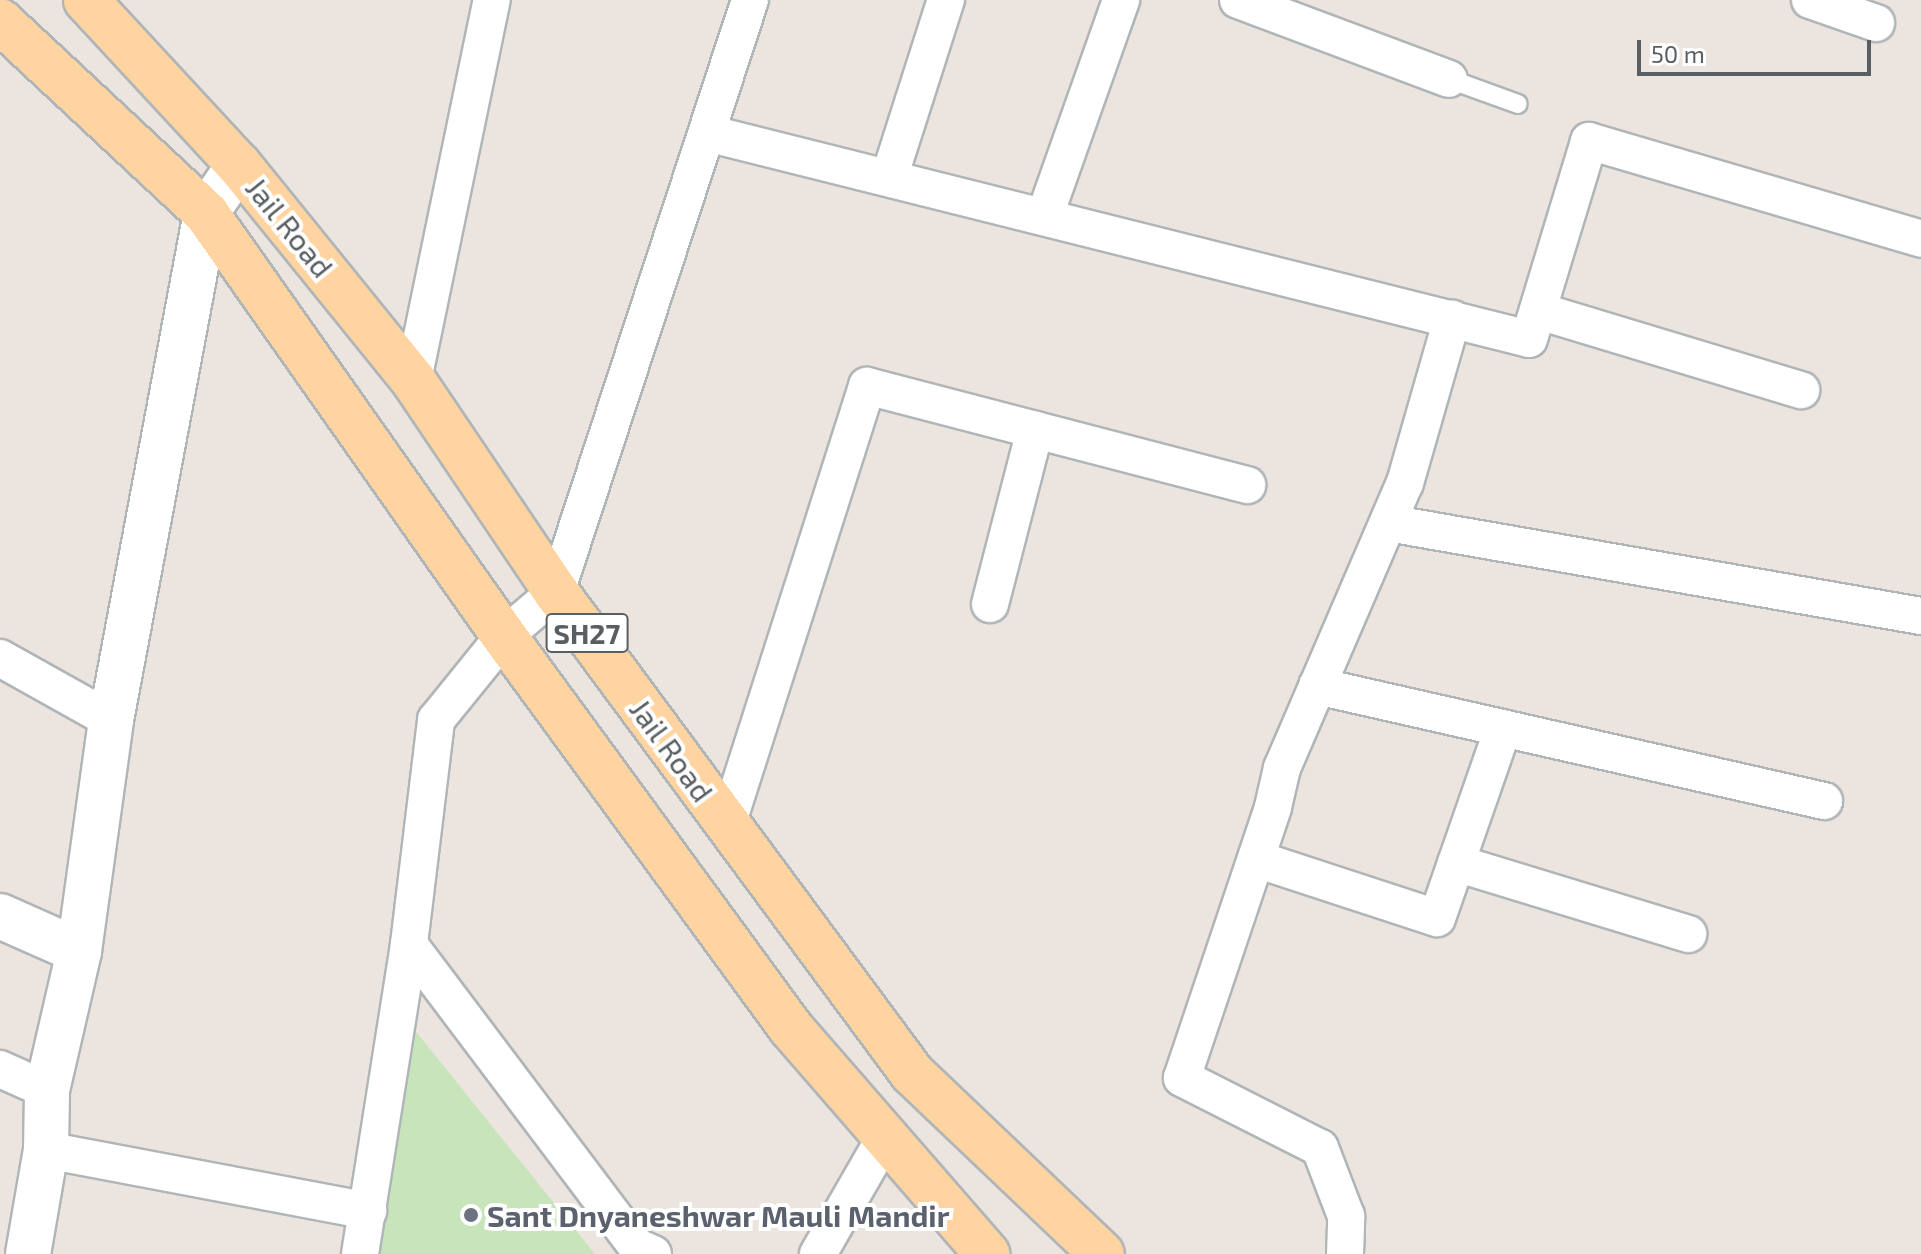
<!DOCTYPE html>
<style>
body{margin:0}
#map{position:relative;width:1921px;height:1254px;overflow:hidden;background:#ece5df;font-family:"Exo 2",sans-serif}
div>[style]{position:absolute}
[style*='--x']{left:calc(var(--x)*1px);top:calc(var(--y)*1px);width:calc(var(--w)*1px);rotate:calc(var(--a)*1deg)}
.green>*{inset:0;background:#c7e4bb}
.roads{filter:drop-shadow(2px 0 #b0b5b8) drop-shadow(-2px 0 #b0b5b8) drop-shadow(0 2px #b0b5b8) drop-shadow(0 -2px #b0b5b8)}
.service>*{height:18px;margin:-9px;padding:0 9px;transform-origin:9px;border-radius:9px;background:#fff}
.minor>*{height:36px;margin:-18px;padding:0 18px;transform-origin:18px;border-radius:18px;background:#fff}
.tertiary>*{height:44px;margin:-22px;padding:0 22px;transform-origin:22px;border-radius:22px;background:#fff}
.primary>*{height:44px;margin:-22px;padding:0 22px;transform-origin:22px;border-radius:22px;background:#ffd4a1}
.dots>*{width:22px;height:22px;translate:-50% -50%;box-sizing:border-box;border:4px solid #fff;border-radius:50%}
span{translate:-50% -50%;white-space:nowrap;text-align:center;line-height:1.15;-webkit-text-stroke:8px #fff;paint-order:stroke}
.shield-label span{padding:2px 6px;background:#fff;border:2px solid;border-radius:6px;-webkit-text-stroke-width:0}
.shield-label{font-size:28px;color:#585e61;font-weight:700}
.street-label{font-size:30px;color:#585e61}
.worship-label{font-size:30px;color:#5b616d;font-weight:700}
.left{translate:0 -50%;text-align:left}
.scale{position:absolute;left:1637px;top:40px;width:234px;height:36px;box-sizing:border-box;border:4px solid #585e61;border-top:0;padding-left:10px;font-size:24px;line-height:28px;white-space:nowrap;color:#585e61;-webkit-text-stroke:6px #fff;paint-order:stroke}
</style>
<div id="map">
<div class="green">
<i style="clip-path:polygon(401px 1013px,595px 1254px,371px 1254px)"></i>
</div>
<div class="roads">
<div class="service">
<i style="--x:1449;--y:79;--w:73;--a:19.9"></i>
</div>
<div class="minor">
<i style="--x:1238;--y:0;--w:225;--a:20.5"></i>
<i style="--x:1810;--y:0;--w:70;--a:19.2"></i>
<i style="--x:707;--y:133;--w:847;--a:14.07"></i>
<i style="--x:1529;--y:339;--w:207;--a:-73.1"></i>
<i style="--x:1589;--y:141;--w:346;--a:16.4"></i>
<i style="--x:890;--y:175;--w:184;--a:-72.3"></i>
<i style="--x:1045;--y:215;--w:228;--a:-70.5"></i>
<i style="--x:1539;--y:311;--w:274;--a:16.8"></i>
<i style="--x:413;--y:380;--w:388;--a:-78.3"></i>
<i style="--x:1388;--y:523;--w:541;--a:9.9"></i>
<i style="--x:990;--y:604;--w:180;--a:-75.5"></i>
<i style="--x:0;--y:658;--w:127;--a:29.2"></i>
<i style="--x:1317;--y:686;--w:520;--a:12.78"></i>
<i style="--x:727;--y:825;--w:461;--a:-72.3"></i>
<i style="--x:867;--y:386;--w:393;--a:14.6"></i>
<i style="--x:1256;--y:859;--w:190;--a:18.1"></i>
<i style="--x:1437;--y:918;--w:201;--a:-70.8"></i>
<i style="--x:1456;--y:863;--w:243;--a:17"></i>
<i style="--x:0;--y:1069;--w:51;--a:24.1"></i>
<i style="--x:46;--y:1150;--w:328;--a:10.7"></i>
<i style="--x:360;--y:1254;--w:314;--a:-81"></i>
<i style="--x:653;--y:1254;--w:17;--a:-156"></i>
<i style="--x:637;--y:1247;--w:379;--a:-127"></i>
<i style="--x:409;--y:944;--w:226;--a:-83.1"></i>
<i style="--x:436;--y:720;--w:108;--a:-51"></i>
<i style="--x:504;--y:636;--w:68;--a:-40.2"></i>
<i style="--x:556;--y:592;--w:623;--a:-71.86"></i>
<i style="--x:818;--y:1254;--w:133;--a:-60.1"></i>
<i style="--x:1345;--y:1254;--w:38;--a:-88"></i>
<i style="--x:1346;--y:1216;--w:73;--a:-110.9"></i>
<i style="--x:1320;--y:1148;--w:155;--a:-153.1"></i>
<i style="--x:1182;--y:1078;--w:286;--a:-71.4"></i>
<i style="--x:1273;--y:807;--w:40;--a:-77"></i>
<i style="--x:1282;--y:768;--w:310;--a:-66.7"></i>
<i style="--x:1405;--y:483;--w:171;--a:-74"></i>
</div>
<div class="tertiary">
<i style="--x:0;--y:916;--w:86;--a:23.9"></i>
<i style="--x:28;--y:1254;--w:106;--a:-80.2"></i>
<i style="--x:46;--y:1150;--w:60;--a:-89"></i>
<i style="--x:47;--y:1090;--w:143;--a:-77"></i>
<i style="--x:79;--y:951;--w:233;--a:-82.1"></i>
<i style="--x:111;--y:720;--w:516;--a:-79.39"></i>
<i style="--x:206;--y:213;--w:58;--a:-55.5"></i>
</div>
<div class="primary">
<i style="--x:86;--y:0;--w:225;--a:47.2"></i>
<i style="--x:239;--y:165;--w:277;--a:51"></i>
<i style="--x:413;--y:380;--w:256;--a:56"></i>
<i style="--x:556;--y:592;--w:598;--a:53.49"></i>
<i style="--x:912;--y:1073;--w:262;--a:43.6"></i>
<i style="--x:0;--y:21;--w:282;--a:43"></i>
<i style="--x:206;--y:213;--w:517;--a:54.84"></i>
<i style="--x:504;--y:636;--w:484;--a:53.8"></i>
<i style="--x:790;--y:1027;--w:301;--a:49"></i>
</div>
</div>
<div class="dots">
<i style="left:471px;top:1215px;background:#6b7280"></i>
</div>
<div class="shield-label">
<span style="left:587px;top:633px">SH27</span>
</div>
<div class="street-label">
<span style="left:290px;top:227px;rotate:51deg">Jail Road</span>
<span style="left:672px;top:750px;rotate:54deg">Jail Road</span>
</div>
<div class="worship-label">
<span class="left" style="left:487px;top:1215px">Sant Dnyaneshwar Mauli Mandir</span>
</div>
<div class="scale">50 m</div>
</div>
